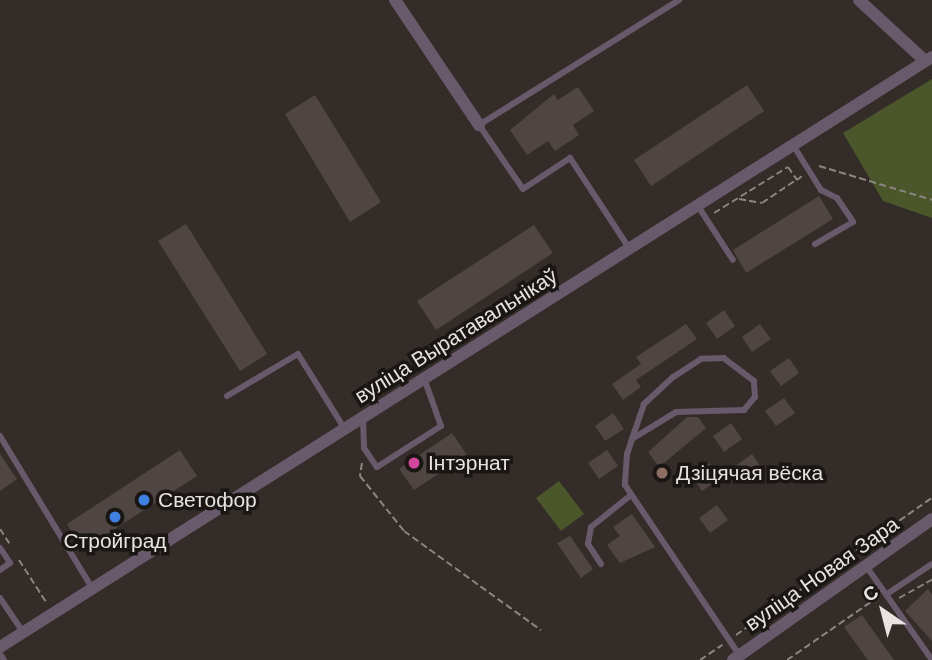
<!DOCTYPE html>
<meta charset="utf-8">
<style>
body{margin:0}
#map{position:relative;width:932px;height:660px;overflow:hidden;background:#342c29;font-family:Helvetica,sans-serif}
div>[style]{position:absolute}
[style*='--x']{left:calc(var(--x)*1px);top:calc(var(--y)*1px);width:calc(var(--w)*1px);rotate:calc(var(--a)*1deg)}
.green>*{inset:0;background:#4b572a}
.building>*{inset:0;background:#4f4643}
.path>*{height:2px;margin-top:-1px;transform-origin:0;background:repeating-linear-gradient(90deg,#8b8481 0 7px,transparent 0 10.5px)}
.service>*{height:6px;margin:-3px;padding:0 3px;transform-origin:3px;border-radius:3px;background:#685a6b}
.minor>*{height:12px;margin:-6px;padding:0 6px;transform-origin:6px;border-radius:6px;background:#685a6b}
.dots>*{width:19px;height:19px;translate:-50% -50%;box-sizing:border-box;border:4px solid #191614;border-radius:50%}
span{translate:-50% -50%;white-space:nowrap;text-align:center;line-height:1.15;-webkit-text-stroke:7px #191614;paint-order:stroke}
.street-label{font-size:21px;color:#e8e2e0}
.poi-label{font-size:21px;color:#e8e2e0}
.left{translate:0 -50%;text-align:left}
.north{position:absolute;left:848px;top:576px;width:70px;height:70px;-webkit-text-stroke:5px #191614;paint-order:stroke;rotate:325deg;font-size:19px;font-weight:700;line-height:28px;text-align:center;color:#e8e2e0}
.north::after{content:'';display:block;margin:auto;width:24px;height:32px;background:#e8e2e0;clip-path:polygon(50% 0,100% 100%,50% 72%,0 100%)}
</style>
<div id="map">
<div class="green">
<i style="clip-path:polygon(932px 79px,932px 218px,883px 201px,843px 133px)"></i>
<i style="clip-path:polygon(559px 481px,584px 514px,561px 531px,536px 498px)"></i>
</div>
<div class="building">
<i style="clip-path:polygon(747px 85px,764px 111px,651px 186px,634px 160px)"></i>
<i style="clip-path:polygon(578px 87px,594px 111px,573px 125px,579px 135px,555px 151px,548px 141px,527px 155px,510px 130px,554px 94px,558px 100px)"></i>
<i style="clip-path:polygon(315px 95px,381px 202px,350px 222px,285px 114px)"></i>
<i style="clip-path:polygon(819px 196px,833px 219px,746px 273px,733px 250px)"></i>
<i style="clip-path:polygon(186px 224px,267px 354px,240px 371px,158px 241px)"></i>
<i style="clip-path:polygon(534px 225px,553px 253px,436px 330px,417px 301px)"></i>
<i style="clip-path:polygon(724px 310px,735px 326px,717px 339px,706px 323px)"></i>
<i style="clip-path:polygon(686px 324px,697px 339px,636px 380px,641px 387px,623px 400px,612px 384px,641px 364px,636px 357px)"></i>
<i style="clip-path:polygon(760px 324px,771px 339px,752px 352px,742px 337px)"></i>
<i style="clip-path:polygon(789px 358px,799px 373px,781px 386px,770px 371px)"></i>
<i style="clip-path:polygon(784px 398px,795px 413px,776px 426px,765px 411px)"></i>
<i style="clip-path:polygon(613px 413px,624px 429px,605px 441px,595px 426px)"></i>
<i style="clip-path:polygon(687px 417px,698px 417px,706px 428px,659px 467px,648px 452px)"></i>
<i style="clip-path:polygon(731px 423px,742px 439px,724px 452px,713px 436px)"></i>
<i style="clip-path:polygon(452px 433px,467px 455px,414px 490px,399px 469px)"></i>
<i style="clip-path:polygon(180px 450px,197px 476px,82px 550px,67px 524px)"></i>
<i style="clip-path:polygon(607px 450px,618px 466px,599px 479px,588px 463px)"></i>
<i style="clip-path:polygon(0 454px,17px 479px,0 491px)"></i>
<i style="clip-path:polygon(752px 454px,763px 470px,745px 483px,734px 467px)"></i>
<i style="clip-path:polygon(709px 463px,720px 478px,702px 491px,691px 475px)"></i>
<i style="clip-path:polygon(717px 505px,728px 520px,710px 533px,699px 518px)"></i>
<i style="clip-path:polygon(632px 514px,655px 547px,620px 563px,607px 545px,620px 536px,613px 527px)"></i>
<i style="clip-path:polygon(570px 536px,593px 569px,581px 578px,557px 543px)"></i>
<i style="clip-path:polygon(928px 589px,932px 595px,932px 641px,905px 611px)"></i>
<i style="clip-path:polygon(862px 615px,894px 660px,868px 660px,844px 627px)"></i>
</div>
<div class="path">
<i style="--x:819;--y:166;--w:118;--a:16.7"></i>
<i style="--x:739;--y:199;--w:23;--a:10"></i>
<i style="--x:762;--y:203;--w:41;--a:-34.1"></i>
<i style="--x:714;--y:213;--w:87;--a:-31.9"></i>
<i style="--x:788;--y:167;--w:16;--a:55"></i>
<i style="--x:797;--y:180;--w:6;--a:-39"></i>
<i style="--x:362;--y:463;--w:13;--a:99"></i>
<i style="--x:360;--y:476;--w:70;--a:51.3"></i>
<i style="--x:404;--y:531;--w:169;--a:35.9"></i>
<i style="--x:0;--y:529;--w:17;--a:57"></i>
<i style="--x:19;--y:560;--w:50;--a:57.3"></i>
<i style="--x:899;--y:598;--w:38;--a:-29"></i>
<i style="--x:736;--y:635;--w:239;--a:-35"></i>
<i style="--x:700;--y:660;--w:27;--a:-34"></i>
<i style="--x:787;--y:660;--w:111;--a:-34.7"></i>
</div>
<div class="service">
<i style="--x:793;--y:145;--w:53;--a:58.1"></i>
<i style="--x:821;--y:190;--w:18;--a:27"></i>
<i style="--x:837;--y:198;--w:29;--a:56"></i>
<i style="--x:853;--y:222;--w:44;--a:149.9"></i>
<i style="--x:698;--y:206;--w:64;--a:57.1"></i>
<i style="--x:629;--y:248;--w:108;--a:-123.2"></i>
<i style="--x:570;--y:158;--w:56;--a:146.6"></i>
<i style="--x:523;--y:189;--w:78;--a:-124.5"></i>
<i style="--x:479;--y:125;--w:236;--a:-32"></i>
<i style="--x:227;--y:396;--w:82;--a:-30.6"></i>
<i style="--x:298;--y:354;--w:87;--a:58.1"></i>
<i style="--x:363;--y:418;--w:30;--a:88"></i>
<i style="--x:364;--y:448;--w:23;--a:56"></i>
<i style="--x:377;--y:467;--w:76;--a:-32.6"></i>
<i style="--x:441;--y:426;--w:51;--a:-109.5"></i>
<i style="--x:0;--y:436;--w:178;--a:58.8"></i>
<i style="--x:632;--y:439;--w:52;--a:-31.5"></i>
<i style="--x:676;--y:412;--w:68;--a:-1.7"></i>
<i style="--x:744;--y:410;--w:17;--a:-50"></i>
<i style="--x:755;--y:397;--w:16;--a:-94"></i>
<i style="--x:754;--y:381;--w:38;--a:-143"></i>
<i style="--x:724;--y:358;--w:23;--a:178"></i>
<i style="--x:701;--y:359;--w:33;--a:147"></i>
<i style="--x:673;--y:377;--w:40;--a:137"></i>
<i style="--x:644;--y:404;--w:37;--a:109"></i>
<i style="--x:632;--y:439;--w:16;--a:108"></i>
<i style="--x:627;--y:454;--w:31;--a:94"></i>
<i style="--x:625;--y:485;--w:206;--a:56.1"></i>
<i style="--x:0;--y:548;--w:18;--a:56"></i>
<i style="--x:10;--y:563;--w:12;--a:145"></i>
<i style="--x:601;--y:564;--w:24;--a:-123"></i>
<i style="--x:588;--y:544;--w:17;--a:-80"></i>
<i style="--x:591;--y:527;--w:51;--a:-38.7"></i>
<i style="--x:866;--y:566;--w:115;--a:54.9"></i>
<i style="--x:887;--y:594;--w:54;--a:-33.7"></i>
<i style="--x:0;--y:598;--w:41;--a:55.9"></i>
<i style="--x:0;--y:654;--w:7;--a:56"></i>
</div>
<div class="minor">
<i style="--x:395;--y:0;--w:151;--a:56.1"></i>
<i style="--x:859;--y:0;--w:90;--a:42.7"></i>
<i style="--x:0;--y:647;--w:1103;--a:-32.34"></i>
<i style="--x:733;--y:660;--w:244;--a:-35.3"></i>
</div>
<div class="dots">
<i style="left:414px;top:463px;background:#d1479c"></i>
<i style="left:662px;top:473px;background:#8d6e63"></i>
<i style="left:144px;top:500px;background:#3f7fe0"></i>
<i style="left:115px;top:517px;background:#3f7fe0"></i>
</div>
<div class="street-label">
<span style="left:456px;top:336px;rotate:-32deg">вуліца Выратавальнікаў</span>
<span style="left:822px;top:574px;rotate:-35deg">вуліца Новая Зара</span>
</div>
<div class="poi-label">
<span class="left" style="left:428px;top:463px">Інтэрнат</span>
<span class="left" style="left:676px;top:473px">Дзіцячая вёска</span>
<span class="left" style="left:158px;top:500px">Светофор</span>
<span style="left:115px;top:541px">Стройград</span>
</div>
<div class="north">С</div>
</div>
